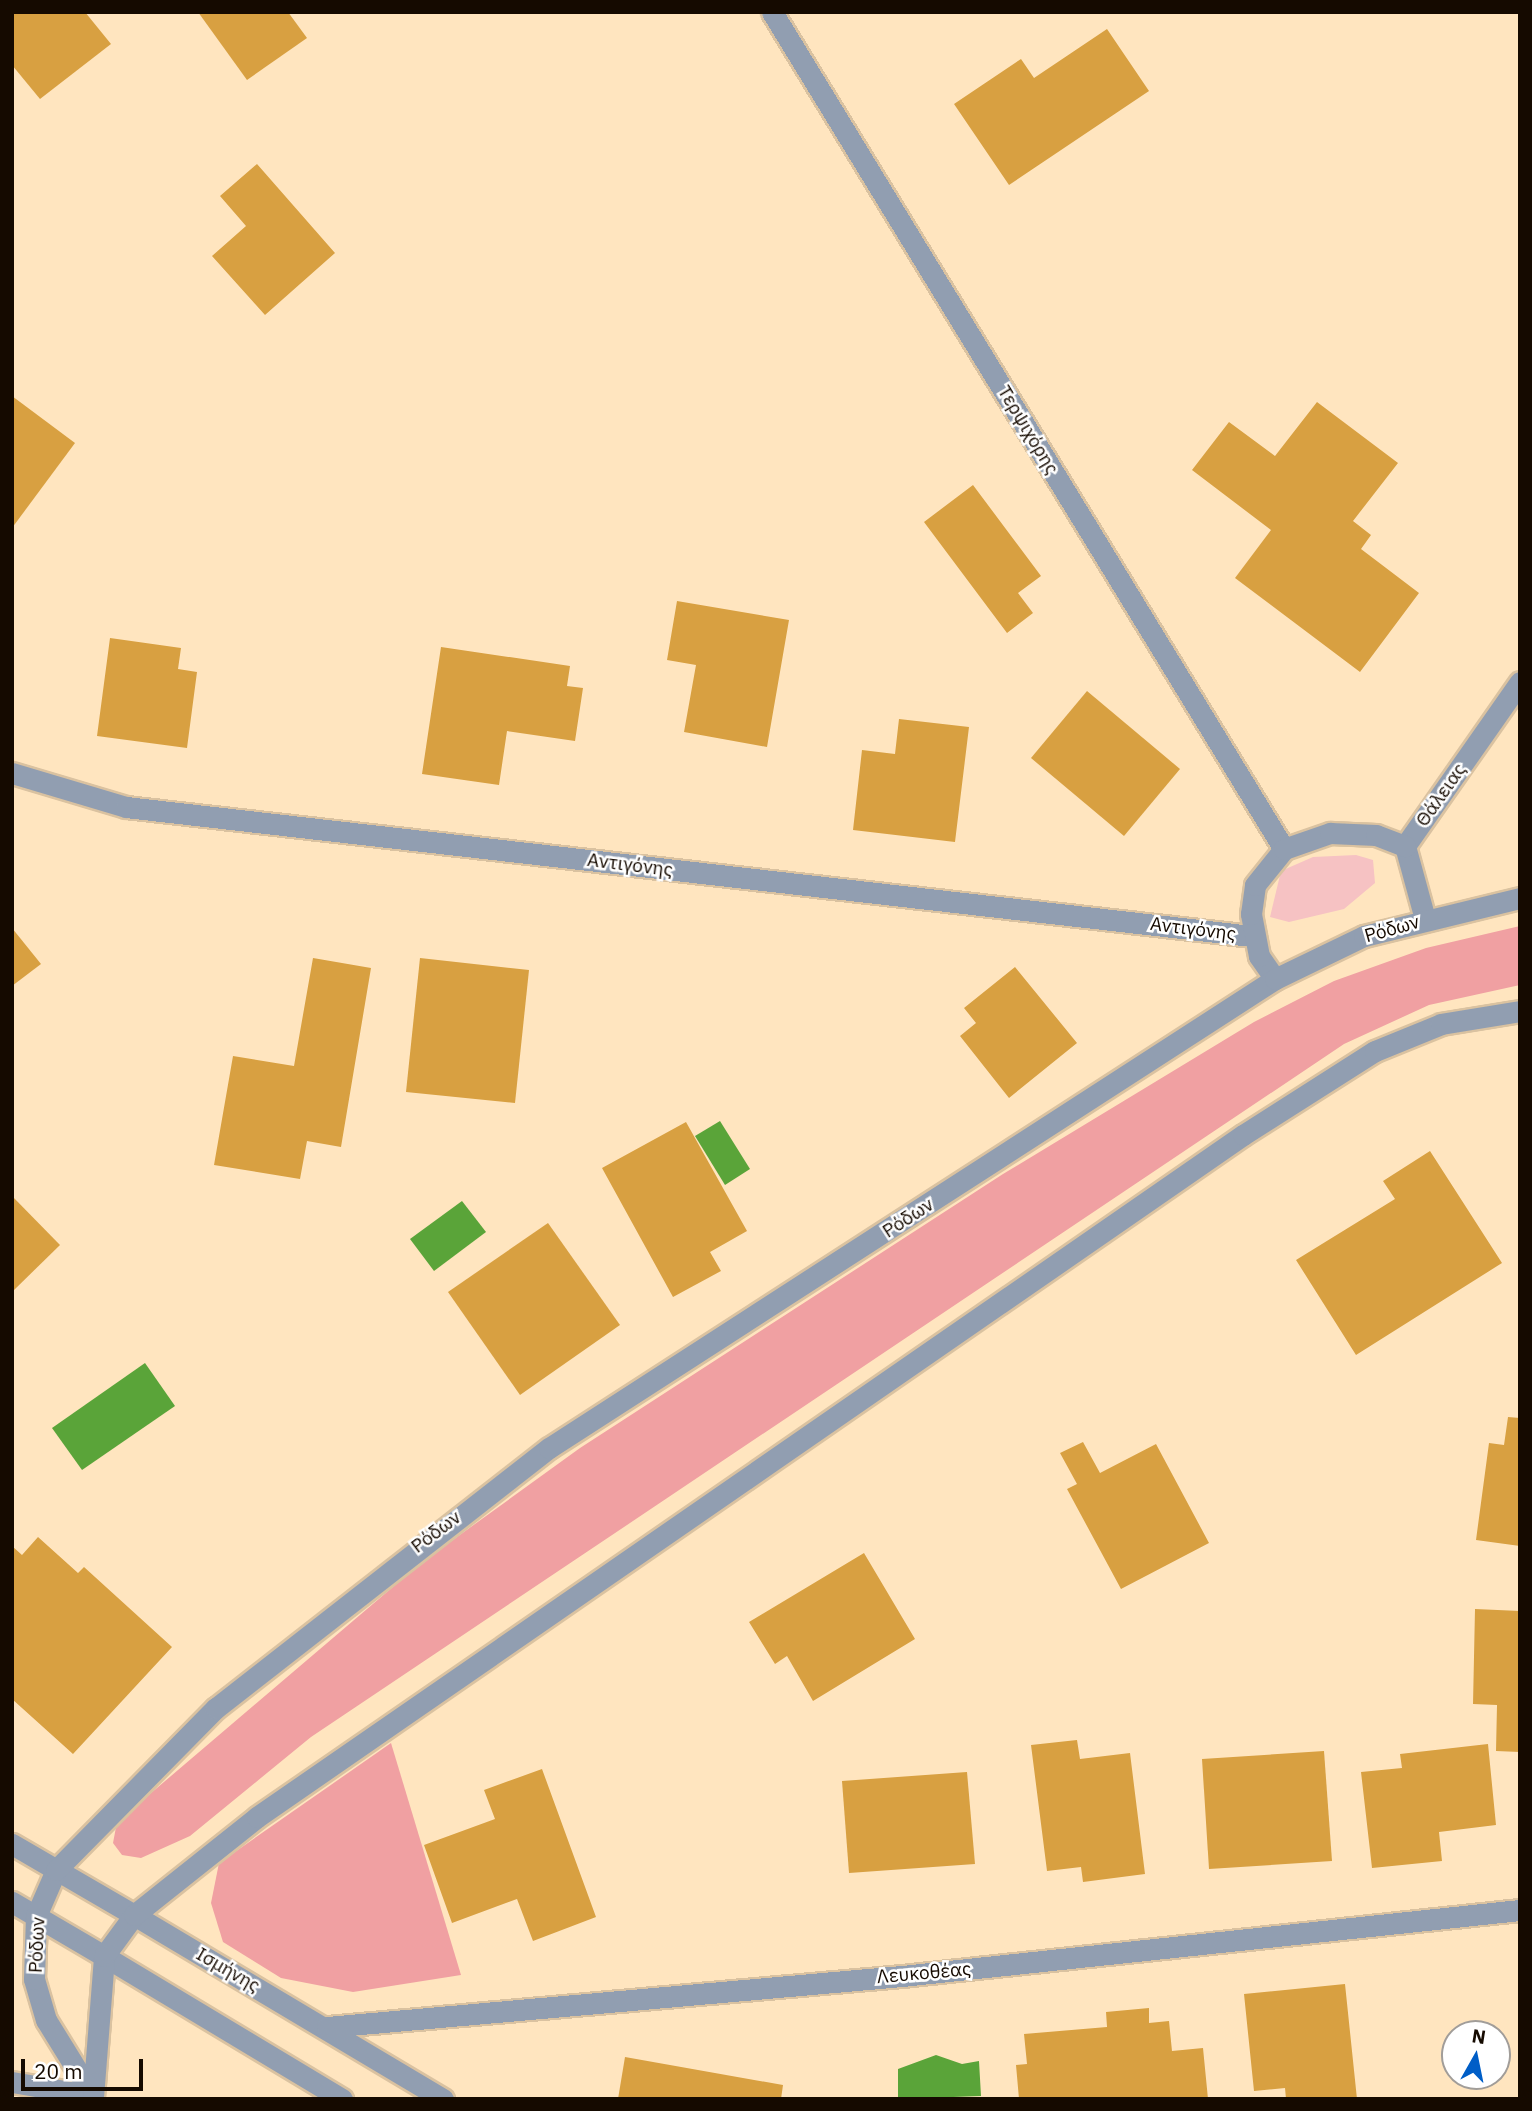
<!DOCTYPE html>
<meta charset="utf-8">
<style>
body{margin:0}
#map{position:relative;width:1532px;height:2111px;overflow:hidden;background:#ffe5bf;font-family:"IBM Plex Sans",sans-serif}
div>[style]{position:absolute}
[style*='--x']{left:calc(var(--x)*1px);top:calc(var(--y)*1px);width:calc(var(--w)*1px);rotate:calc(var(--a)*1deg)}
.green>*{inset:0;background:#f6c2c3}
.forest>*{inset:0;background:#f0a0a2}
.water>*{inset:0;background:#5aa439}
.building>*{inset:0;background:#d8a041}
.roads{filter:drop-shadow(2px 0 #dac2a0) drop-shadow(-2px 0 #dac2a0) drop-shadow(0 2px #dac2a0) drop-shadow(0 -2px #dac2a0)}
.minor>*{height:21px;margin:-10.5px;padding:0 10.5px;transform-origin:10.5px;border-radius:10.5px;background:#919eb1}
.tertiary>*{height:21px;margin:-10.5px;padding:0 10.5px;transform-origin:10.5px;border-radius:10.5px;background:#919eb1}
span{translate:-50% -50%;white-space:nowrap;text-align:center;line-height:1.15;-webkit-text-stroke:5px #fff;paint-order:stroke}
.street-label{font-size:19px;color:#150a00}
.frame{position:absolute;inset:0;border:14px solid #150a00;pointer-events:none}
.north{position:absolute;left:1441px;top:2020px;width:70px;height:70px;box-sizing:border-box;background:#fff;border:2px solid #a19d99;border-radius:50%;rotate:9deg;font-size:19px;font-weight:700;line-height:28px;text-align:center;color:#150a00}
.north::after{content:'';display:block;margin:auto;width:24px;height:32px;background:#005ec7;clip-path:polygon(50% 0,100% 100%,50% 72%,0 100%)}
.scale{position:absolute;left:21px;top:2059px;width:122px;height:32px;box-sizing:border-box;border:4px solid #150a00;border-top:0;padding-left:9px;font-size:21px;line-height:24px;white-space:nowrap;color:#150a00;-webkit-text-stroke:5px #fff;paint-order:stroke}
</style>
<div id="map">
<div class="green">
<i style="clip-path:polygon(1356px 855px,1373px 860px,1375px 883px,1344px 909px,1289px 922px,1270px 917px,1281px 871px,1313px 857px)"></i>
</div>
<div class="forest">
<i style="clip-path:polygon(1520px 926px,1520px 985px,1429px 1005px,1344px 1044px,311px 1737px,190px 1836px,141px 1858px,122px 1855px,113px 1843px,117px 1822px,421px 1563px,580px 1448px,1003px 1174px,1254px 1022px,1334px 981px,1426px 948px)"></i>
<i style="clip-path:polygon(391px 1743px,461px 1975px,353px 1992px,281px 1978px,223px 1942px,211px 1903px,219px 1863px)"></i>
</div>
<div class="water">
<i style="clip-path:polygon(720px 1121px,750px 1169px,725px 1185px,695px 1136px)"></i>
<i style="clip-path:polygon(462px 1201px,486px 1232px,434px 1271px,410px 1239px)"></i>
<i style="clip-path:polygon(145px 1363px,175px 1406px,82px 1470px,52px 1428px)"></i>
<i style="clip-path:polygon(936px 2055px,962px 2064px,979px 2061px,981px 2096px,898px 2099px,898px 2069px)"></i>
</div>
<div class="building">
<i style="clip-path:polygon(12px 12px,85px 12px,111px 44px,40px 99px,12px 65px)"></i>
<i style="clip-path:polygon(198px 12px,288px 12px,307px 38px,247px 80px)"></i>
<i style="clip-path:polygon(1107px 29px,1149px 91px,1009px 185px,954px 104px,1021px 59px,1034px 78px)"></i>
<i style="clip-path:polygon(257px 164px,335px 253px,265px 315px,212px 256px,246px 226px,220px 196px)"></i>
<i style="clip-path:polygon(12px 396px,75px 443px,12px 528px)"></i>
<i style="clip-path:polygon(1317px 402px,1398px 463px,1353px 521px,1371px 535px,1361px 549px,1419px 593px,1360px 672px,1235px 578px,1271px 530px,1192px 470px,1229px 422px,1275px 456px)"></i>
<i style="clip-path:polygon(973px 485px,1041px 576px,1018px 593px,1033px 613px,1007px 633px,924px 522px)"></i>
<i style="clip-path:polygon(677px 601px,789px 620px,767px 747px,684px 732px,696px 665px,667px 660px)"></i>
<i style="clip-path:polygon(110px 638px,181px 648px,178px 669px,197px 672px,187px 748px,97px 736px)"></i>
<i style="clip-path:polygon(441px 647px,570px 666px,567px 686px,583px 688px,575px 741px,507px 731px,499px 785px,422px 774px)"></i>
<i style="clip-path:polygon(1087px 691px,1180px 769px,1124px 836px,1031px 758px)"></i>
<i style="clip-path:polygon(899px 719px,969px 727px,955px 842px,853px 830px,862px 750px,895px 754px)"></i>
<i style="clip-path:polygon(12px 928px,41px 964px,12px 986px)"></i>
<i style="clip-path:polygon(313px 958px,371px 968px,341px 1147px,307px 1141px,300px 1179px,214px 1165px,233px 1056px,294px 1066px)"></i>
<i style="clip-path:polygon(420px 958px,529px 970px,515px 1103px,406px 1092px)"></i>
<i style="clip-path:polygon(1015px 967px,1077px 1043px,1009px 1098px,960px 1036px,976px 1023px,964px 1008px)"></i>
<i style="clip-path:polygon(686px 1122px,747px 1231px,710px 1252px,721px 1271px,673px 1297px,602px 1168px)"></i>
<i style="clip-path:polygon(1430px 1151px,1502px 1263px,1356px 1355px,1296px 1260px,1395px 1199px,1383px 1181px)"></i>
<i style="clip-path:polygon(12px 1196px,60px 1245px,12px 1292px)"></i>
<i style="clip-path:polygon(548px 1223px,620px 1325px,520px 1395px,448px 1292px)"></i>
<i style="clip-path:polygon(1508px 1417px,1520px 1418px,1520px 1546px,1476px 1540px,1489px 1443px,1504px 1445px)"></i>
<i style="clip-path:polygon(1083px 1442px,1100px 1473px,1156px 1444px,1209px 1543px,1121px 1589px,1067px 1489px,1077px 1484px,1060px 1453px)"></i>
<i style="clip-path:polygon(38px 1537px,78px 1573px,84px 1567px,172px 1647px,73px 1754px,12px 1699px,12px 1546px,22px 1555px)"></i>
<i style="clip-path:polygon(864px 1553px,915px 1639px,813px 1701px,787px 1656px,775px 1664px,749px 1622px)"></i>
<i style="clip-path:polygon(1475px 1609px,1520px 1611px,1520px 1752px,1496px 1751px,1497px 1705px,1473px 1704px)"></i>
<i style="clip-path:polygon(1077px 1740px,1080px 1759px,1130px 1753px,1145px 1874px,1083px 1882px,1081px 1867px,1047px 1871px,1031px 1745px)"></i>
<i style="clip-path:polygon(1488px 1744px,1496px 1825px,1439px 1832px,1442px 1861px,1372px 1868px,1361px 1772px,1402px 1768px,1400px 1754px)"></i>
<i style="clip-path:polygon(1324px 1751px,1332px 1861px,1209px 1869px,1202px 1759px)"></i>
<i style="clip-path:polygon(542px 1769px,596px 1917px,533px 1941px,517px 1899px,452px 1923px,424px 1845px,495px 1819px,484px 1790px)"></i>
<i style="clip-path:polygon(967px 1772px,975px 1864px,849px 1873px,842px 1781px)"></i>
<i style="clip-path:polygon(1345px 1984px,1357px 2099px,1286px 2099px,1285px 2088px,1254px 2091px,1244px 1994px)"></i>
<i style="clip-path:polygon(1149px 2008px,1149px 2023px,1169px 2021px,1172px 2051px,1203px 2048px,1208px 2099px,1019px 2099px,1016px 2065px,1027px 2064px,1024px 2034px,1107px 2027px,1106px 2012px)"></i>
<i style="clip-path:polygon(625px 2057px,783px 2085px,781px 2099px,618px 2099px)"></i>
</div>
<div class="roads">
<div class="minor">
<i style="--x:772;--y:12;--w:981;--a:58.55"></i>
<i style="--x:12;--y:773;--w:119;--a:16.6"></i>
<i style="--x:126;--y:807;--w:1133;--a:6.54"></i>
<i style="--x:1425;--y:919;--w:76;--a:-105.3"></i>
<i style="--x:1405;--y:846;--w:200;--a:-55"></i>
<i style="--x:1275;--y:979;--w:28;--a:-125"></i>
<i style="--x:1259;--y:956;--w:43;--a:-100.8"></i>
<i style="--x:1251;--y:914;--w:29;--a:-82"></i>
<i style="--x:1255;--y:885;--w:46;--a:-51.1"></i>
<i style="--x:1284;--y:849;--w:49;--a:-19.2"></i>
<i style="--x:1330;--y:833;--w:46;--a:2.5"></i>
<i style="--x:1376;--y:835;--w:31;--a:21"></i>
<i style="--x:134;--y:1915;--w:360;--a:30.8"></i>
<i style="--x:104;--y:1956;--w:278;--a:31"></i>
<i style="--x:327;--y:2027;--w:577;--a:-5.07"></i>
<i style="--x:902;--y:1976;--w:622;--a:-6.1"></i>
<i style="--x:12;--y:2082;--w:82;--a:9.8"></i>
</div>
<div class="tertiary">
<i style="--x:12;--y:1844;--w:141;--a:30.2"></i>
<i style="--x:12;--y:1902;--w:107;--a:30.4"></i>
<i style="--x:93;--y:2096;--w:89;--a:-121.7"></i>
<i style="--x:46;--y:2020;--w:43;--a:-106.3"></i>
<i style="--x:34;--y:1979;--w:63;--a:-88.2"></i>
<i style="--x:36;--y:1916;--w:50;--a:-66.5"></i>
<i style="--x:56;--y:1870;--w:228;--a:-45.4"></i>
<i style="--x:216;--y:1708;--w:422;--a:-38"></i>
<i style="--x:549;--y:1448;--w:864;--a:-32.86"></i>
<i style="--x:1275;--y:979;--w:99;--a:-25.8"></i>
<i style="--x:1364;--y:936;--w:161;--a:-13.7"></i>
<i style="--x:93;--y:2097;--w:141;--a:-85.5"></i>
<i style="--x:104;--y:1956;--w:51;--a:-53.8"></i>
<i style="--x:134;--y:1915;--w:157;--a:-38.5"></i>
<i style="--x:257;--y:1817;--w:1199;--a:-34.67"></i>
<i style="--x:1243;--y:1135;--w:156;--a:-32.5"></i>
<i style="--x:1375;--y:1051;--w:71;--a:-22.2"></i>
<i style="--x:1441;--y:1024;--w:80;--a:-9.3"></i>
</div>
</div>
<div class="street-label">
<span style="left:1028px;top:430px;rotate:59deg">Τερψιχόρης</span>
<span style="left:1441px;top:795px;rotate:-55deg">Θάλειας</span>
<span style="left:630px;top:865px;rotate:7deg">Αντιγόνης</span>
<span style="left:1193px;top:929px;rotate:7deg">Αντιγόνης</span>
<span style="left:1392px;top:929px;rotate:-16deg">Ρόδων</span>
<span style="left:908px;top:1218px;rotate:-33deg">Ρόδων</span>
<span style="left:436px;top:1532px;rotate:-37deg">Ρόδων</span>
<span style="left:37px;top:1945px;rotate:-87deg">Ρόδων</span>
<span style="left:228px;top:1970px;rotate:30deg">Ισμήνης</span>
<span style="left:924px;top:1973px;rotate:-5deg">Λευκοθέας</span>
</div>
<div class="frame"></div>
<div class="north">N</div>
<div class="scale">20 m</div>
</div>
